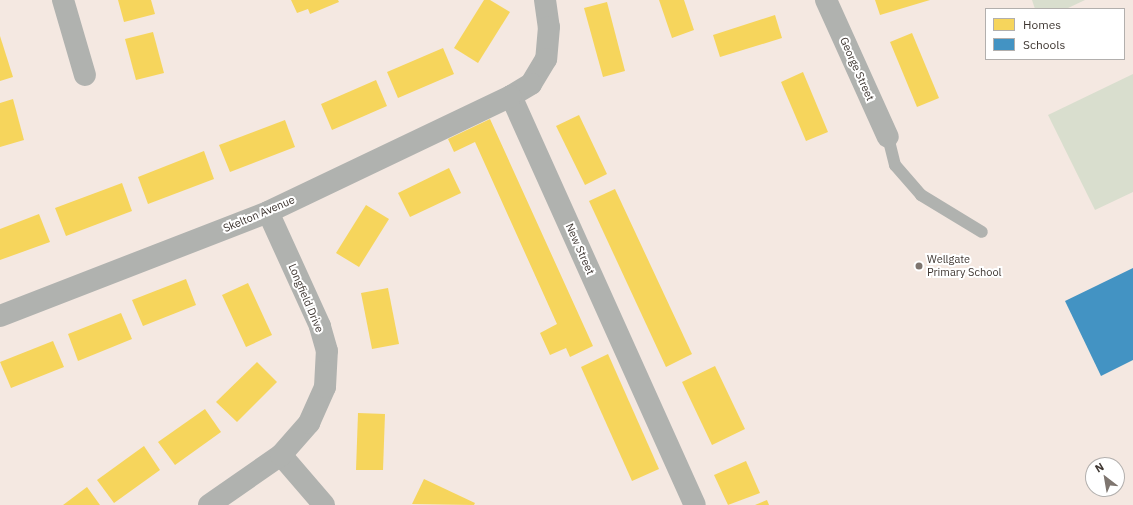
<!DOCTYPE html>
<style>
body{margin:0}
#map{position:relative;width:1133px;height:505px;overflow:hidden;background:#f4e8e1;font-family:"IBM Plex Sans",sans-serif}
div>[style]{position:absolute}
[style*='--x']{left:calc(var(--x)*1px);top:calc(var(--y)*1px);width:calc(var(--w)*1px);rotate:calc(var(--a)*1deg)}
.green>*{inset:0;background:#d9dece}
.homes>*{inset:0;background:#f6d55c}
.schools>*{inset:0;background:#4393c3}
.service>*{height:12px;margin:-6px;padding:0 6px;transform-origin:6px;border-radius:6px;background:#b0b2af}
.minor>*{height:22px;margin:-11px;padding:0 11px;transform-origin:11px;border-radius:11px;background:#b0b2af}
.dots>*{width:11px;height:11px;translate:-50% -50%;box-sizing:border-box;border:2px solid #fff;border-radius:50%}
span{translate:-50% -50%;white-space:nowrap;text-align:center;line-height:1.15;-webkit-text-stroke:4px #fff;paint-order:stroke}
.street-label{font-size:11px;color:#3f3732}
.poi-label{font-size:11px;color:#3f3732}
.left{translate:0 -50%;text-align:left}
.legend{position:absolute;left:985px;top:8px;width:140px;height:52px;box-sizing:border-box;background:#fff;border:1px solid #b2afad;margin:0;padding:5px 7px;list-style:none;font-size:12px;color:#3f3732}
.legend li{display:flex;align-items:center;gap:8px;height:20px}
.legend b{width:20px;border:1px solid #b2afad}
.north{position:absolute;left:1085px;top:457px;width:40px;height:40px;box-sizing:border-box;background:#fff;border:1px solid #b2afad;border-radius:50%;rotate:329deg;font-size:11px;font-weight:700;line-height:16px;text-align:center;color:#3f3732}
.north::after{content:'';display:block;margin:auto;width:14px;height:18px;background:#7e756f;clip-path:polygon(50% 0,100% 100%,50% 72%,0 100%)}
</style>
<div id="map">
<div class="green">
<i style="clip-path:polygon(1032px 0,1085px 0,1066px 9px,1035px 9px)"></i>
<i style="clip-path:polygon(1133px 74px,1133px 192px,1095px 210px,1048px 115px)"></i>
</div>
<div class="homes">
<i style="clip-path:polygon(118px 0,151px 0,155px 14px,124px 22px)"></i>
<i style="clip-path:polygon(291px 0,338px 0,339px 2px,310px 14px,308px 9px,297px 13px)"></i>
<i style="clip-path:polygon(484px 0,490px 0,510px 12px,478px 63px,454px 48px)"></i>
<i style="clip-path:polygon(659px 0,684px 0,694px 30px,672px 38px)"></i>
<i style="clip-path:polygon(875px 0,930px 0,880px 15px)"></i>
<i style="clip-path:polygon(607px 2px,625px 71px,603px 77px,584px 8px)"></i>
<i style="clip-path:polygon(775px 15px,782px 38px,720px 57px,713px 35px)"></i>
<i style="clip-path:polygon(153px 32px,164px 73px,136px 80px,125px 39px)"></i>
<i style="clip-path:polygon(912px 33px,939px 98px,917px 107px,890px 42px)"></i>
<i style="clip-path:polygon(0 36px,13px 77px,0 81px)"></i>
<i style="clip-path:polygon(443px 48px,454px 74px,398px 98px,387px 72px)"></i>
<i style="clip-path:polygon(803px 72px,828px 132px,806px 141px,781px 82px)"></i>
<i style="clip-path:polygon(376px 80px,387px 106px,332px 130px,321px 104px)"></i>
<i style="clip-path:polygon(13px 99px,24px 140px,0 147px,0 103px)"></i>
<i style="clip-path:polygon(579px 115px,607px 174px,585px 185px,556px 126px)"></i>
<i style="clip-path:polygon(490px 119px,593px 346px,570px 357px,566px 348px,550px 355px,540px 333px,557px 324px,475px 142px,454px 152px,448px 139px)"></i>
<i style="clip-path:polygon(285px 120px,295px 147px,230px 172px,219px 145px)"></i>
<i style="clip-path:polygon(204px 151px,214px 179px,148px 204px,138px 177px)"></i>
<i style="clip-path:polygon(449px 168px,461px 193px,410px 217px,398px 193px)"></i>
<i style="clip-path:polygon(122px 183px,132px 211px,66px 236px,55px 208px)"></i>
<i style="clip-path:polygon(615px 189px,692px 354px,666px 367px,589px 201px)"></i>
<i style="clip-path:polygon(366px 205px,389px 219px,359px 267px,336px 253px)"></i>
<i style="clip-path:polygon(39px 214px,50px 242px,0 260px,0 229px)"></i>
<i style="clip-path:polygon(186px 279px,196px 305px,143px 326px,132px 300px)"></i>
<i style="clip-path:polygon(248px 283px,272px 335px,246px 347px,222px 295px)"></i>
<i style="clip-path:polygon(388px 288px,399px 344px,372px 349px,361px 293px)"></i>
<i style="clip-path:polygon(121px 313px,132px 339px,78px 361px,68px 334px)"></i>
<i style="clip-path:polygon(53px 341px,64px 367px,11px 388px,0 362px)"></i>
<i style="clip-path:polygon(608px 354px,659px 469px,632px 481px,581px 367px)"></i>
<i style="clip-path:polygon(257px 362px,277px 382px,237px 422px,216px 402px)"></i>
<i style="clip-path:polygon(715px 366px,745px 429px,712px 445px,682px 382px)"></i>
<i style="clip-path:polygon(205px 409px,221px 432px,175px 465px,158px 442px)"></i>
<i style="clip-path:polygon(358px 413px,385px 414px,383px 470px,356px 470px)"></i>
<i style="clip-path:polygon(144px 446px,160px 470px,114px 503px,97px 480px)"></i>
<i style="clip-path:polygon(746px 461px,760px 493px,728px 505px,714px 475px)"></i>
<i style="clip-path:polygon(424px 479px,475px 503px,474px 505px,412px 504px)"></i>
<i style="clip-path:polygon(87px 487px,100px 505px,63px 505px)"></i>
<i style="clip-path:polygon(767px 500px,769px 505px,755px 505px)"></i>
</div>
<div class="schools">
<i style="clip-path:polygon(1133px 268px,1133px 360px,1101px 376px,1065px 301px)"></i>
</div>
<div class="service">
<i style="--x:888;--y:137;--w:29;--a:76"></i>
<i style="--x:895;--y:165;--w:40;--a:49"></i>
<i style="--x:921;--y:195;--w:71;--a:31.2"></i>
</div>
<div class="minor">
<i style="--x:63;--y:0;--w:78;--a:73.7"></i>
<i style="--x:545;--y:0;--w:27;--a:82"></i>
<i style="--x:549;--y:27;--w:32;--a:95"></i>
<i style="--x:546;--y:59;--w:29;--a:121"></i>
<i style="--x:531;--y:84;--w:23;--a:149"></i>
<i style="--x:511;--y:96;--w:448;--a:65.8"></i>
<i style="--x:826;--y:0;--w:150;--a:65.7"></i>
<i style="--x:0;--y:316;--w:287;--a:-21.2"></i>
<i style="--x:268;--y:212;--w:269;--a:-25.5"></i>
<i style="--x:281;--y:455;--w:66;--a:49.3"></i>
<i style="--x:209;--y:505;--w:88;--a:-34.8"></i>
<i style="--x:281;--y:455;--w:43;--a:-48.8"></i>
<i style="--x:309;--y:423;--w:39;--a:-66"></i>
<i style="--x:325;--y:387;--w:36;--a:-87"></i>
<i style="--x:327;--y:351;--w:26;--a:-106"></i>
<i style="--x:320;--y:326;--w:125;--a:-114.5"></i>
</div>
<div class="dots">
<i style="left:919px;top:266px;background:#7e756f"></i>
</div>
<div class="street-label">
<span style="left:857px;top:69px;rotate:66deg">George Street</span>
<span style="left:259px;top:214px;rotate:-23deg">Skelton Avenue</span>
<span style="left:580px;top:249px;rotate:66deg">New Street</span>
<span style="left:306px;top:298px;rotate:67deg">Longfield Drive</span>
</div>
<div class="poi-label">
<span class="left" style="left:927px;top:266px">Wellgate<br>Primary School</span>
</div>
<ul class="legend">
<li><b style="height:11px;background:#f6d55c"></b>Homes</li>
<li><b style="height:11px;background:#4393c3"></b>Schools</li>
</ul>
<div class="north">N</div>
</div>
